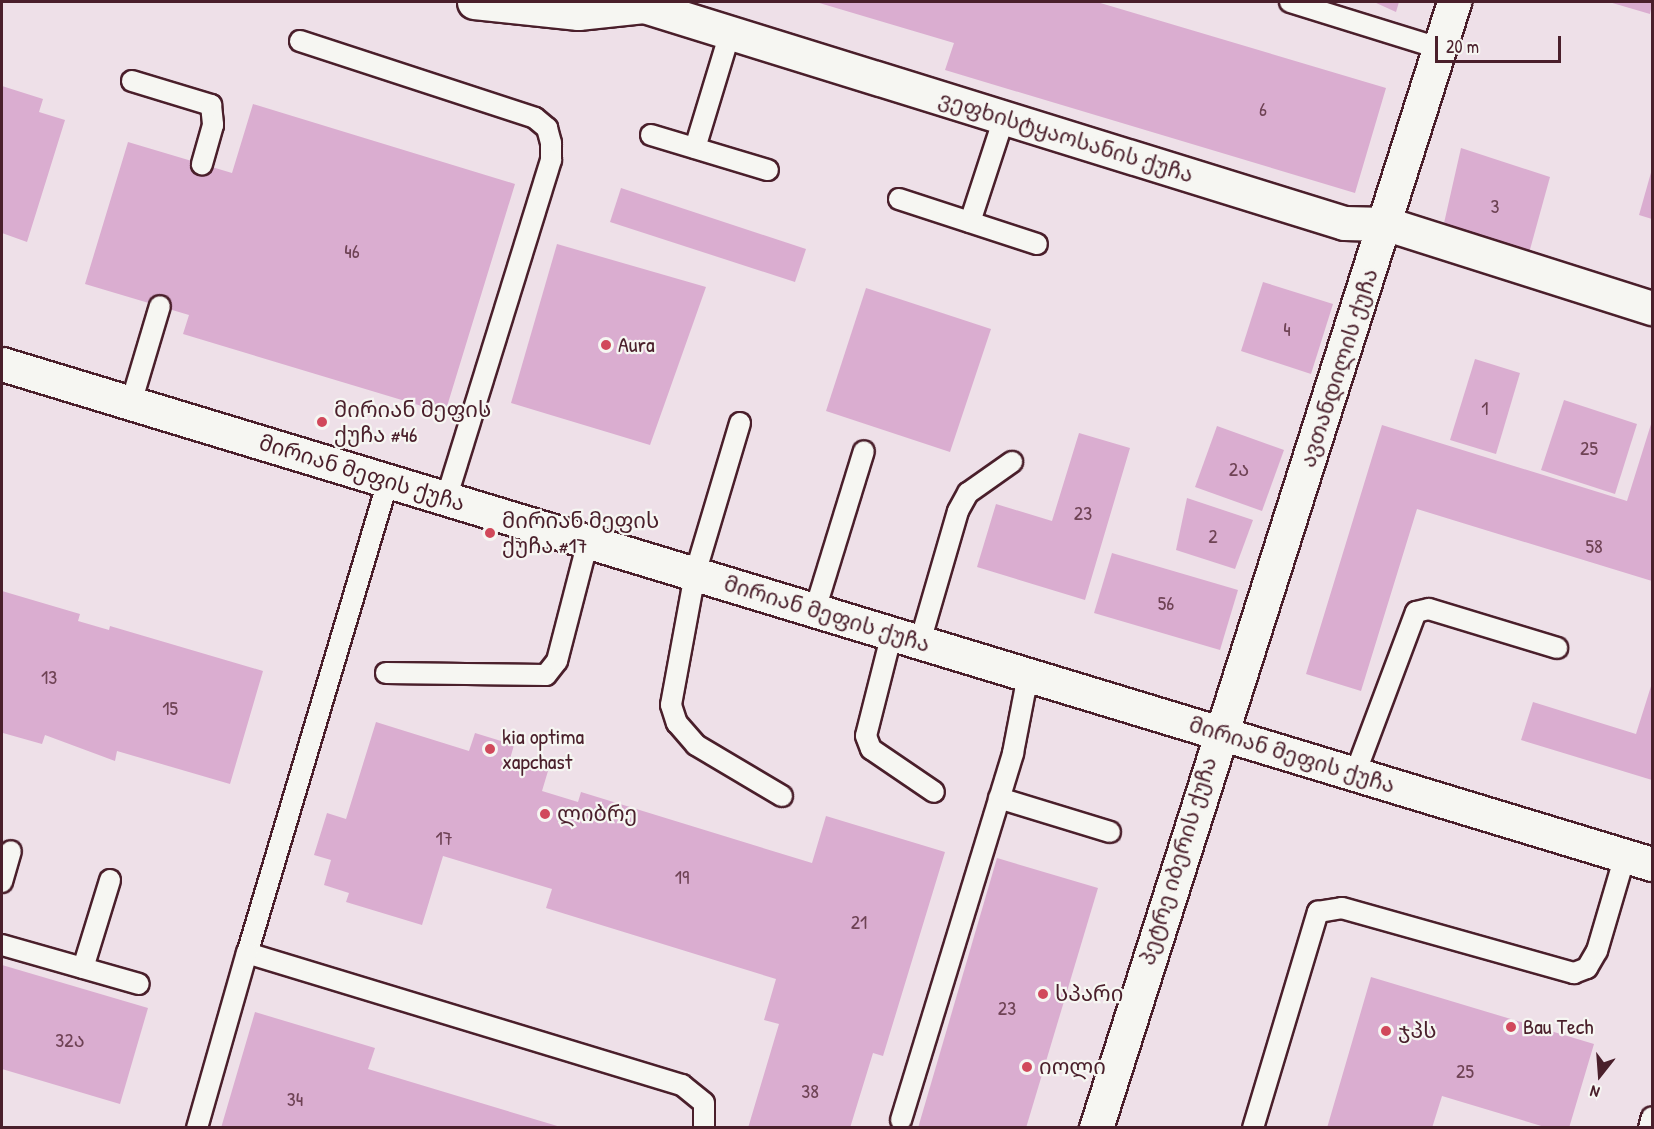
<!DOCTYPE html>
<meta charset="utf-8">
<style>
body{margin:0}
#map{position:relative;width:1654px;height:1129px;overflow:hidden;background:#eee0e8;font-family:"Patrick Hand","Noto Sans Georgian",sans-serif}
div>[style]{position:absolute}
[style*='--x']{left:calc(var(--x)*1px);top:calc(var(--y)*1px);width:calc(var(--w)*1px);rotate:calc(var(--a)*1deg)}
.building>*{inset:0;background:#daadd0}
.roads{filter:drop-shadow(2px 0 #4a1f2b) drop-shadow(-2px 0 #4a1f2b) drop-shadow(0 2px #4a1f2b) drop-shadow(0 -2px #4a1f2b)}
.lane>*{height:20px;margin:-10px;padding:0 10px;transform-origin:10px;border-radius:10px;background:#f6f6f2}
.street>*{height:33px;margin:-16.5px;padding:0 16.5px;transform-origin:16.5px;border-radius:16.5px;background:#f6f6f2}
.secondary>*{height:33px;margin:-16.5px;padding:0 16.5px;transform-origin:16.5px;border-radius:16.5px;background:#f6f6f2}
.dots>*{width:16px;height:16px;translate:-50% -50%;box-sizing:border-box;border:3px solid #f6f6f2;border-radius:50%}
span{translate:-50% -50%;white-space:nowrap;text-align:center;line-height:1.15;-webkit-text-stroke:4.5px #f6f6f2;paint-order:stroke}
.number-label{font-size:20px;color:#6e4254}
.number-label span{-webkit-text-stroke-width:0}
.street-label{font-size:22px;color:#4a1f2b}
.poi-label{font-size:22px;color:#4a1f2b}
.left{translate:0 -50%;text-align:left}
.frame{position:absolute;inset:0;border:3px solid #4a1f2b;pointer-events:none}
.north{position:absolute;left:1570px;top:1045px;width:60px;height:60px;-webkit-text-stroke:4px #f6f6f2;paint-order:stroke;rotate:197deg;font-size:16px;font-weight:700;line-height:24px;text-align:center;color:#4a1f2b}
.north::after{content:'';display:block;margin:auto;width:21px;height:27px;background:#4a1f2b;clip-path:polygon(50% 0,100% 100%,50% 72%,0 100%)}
.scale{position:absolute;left:1435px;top:36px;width:126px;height:27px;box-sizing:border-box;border:3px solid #4a1f2b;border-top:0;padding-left:8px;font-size:18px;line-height:21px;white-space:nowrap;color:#4a1f2b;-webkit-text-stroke:4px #f6f6f2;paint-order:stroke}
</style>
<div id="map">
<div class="building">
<i style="clip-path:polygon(816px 2px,1097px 2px,1386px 88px,1355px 193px,945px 70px,954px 43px)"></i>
<i style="clip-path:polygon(1374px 2px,1399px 2px,1396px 12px)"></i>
<i style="clip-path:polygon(1609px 2px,1652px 2px,1652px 4px,1650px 14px)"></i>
<i style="clip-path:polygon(2px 86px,43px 99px,39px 112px,65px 120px,27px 242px,2px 233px)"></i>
<i style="clip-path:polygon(253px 104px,515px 184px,445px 413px,183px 334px,189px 315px,85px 284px,128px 142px,232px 173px)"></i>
<i style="clip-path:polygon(1461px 148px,1550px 177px,1526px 264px,1442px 232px)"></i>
<i style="clip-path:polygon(1652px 169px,1652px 219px,1639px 215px)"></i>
<i style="clip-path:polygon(621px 188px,806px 249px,795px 282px,610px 222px)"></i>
<i style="clip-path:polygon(557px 244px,706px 287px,650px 445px,511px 403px)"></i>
<i style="clip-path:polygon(1263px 282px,1333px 304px,1311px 374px,1241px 351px)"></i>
<i style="clip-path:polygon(866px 288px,991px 329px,950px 452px,826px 411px)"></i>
<i style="clip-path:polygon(1475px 359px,1520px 373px,1496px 454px,1450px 440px)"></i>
<i style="clip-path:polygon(1564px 400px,1637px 424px,1615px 494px,1541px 470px)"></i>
<i style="clip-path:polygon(1652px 421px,1652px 581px,1417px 509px,1361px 691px,1306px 674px,1382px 425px,1627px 501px)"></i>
<i style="clip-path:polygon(1217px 426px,1284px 450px,1262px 511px,1195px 487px)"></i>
<i style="clip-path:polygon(1079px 433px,1130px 448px,1085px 600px,977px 567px,996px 504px,1052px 521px)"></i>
<i style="clip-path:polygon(1187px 498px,1253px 520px,1235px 569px,1176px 550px)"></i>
<i style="clip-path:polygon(1112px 553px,1238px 590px,1220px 650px,1094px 613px)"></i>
<i style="clip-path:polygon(2px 591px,80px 614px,78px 621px,109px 630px,110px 626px,263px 671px,230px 784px,117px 751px,115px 761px,45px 735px,42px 744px,3px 733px)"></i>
<i style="clip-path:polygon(1652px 683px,1652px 780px,1521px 740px,1533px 702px,1636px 734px)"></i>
<i style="clip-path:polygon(376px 722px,469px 751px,475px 733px,514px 745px,510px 759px,548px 771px,542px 791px,578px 802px,581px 792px,812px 863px,826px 816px,945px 852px,883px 1056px,873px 1053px,850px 1128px,748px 1128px,779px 1024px,764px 1020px,776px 979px,546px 908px,552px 889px,443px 856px,422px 925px,346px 902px,349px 893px,324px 885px,331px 860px,314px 855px,327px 813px,346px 819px)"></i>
<i style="clip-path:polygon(997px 858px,1098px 888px,1026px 1128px,918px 1128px)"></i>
<i style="clip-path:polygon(2px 965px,148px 1008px,120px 1104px,2px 1069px)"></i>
<i style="clip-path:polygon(1371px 977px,1594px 1044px,1569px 1128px,1548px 1128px,1442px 1096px,1432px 1128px,1327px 1128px)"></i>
<i style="clip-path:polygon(255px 1012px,375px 1048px,368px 1069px,564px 1128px,221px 1128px)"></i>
</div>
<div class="roads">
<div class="lane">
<i style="--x:1290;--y:2;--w:156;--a:17.2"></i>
<i style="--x:300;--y:41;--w:247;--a:18.1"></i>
<i style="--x:535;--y:118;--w:16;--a:40"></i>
<i style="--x:547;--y:128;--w:16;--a:75"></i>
<i style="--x:551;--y:143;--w:17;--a:90"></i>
<i style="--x:551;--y:160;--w:355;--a:107.2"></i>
<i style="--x:132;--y:81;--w:83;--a:16.9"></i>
<i style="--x:211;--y:105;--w:20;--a:84"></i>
<i style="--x:213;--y:125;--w:41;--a:105.8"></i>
<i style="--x:651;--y:135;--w:122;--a:16.7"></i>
<i style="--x:695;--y:148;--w:120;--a:-73.1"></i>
<i style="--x:899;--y:199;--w:145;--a:18.1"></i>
<i style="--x:970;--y:222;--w:109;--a:-71.9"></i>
<i style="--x:131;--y:403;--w:101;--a:-73.4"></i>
<i style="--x:740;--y:423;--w:158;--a:106.6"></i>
<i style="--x:695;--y:574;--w:133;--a:100.4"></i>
<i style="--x:671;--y:705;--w:19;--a:72"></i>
<i style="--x:677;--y:723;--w:29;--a:49"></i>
<i style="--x:696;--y:745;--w:100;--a:30.7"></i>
<i style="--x:388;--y:481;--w:493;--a:106.6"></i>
<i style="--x:247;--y:953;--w:455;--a:16.9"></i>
<i style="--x:682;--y:1085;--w:28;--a:39"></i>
<i style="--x:704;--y:1103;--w:25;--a:90"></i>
<i style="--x:815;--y:610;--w:166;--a:-72.9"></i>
<i style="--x:892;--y:633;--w:106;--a:104.2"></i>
<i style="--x:866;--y:736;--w:14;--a:69"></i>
<i style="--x:871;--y:749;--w:76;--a:34.3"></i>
<i style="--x:920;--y:642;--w:136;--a:-73.8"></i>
<i style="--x:958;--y:511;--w:21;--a:-61"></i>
<i style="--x:968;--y:493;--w:54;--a:-35.2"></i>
<i style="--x:386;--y:673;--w:160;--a:0.7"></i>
<i style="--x:546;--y:675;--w:18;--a:-52"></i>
<i style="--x:557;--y:661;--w:124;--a:-75.5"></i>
<i style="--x:1355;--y:774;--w:173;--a:-69.4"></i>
<i style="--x:1416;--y:612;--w:13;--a:-13"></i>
<i style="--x:1429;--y:609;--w:134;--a:16.9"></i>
<i style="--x:999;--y:798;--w:116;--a:17"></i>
<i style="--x:2;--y:882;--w:32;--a:-74"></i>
<i style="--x:2;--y:945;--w:142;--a:15.9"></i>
<i style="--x:83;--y:968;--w:92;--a:-72.9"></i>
<i style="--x:901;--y:1120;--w:384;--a:-73"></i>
<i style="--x:1013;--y:753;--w:79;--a:-79.1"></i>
<i style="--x:197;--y:1128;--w:182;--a:-74.1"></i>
<i style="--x:1253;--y:1128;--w:226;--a:-73.3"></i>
<i style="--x:1318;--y:912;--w:24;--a:-9"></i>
<i style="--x:1342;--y:908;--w:241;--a:15.7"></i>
<i style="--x:1574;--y:973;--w:14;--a:-21"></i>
<i style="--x:1587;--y:968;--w:20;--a:-60"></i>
<i style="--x:1597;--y:951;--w:99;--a:-73.6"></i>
<i style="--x:1649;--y:1128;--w:11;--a:-75"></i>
</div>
<div class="street">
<i style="--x:474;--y:2;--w:105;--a:6"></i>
<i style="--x:578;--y:13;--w:66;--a:-6.1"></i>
<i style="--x:644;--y:6;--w:733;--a:17.22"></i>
<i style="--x:1344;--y:223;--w:43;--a:1.3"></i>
<i style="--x:1387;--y:224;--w:278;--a:17.6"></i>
</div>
<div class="secondary">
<i style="--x:2;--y:364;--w:1724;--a:16.86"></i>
<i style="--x:1096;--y:1128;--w:1182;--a:-72.36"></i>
</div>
</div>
<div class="dots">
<i style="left:606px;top:345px;background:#d1495b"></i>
<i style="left:322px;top:422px;background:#d1495b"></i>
<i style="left:490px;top:533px;background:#d1495b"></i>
<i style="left:490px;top:749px;background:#d1495b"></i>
<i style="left:545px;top:814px;background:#d1495b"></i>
<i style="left:1043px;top:994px;background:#d1495b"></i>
<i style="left:1511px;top:1027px;background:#d1495b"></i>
<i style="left:1386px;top:1031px;background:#d1495b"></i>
<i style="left:1027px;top:1067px;background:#d1495b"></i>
</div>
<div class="number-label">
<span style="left:1263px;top:108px">6</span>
<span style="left:1495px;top:205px">3</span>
<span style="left:352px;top:250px">46</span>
<span style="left:1287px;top:328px">4</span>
<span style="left:1485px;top:407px">1</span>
<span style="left:1589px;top:447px">25</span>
<span style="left:1239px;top:468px">2ა</span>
<span style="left:1083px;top:512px">23</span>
<span style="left:1213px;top:535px">2</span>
<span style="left:1594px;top:545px">58</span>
<span style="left:1166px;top:602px">56</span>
<span style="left:49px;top:676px">13</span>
<span style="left:170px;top:707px">15</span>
<span style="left:444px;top:837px">17</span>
<span style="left:682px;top:876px">19</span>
<span style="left:859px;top:921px">21</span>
<span style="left:1007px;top:1007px">23</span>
<span style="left:70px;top:1039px">32ა</span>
<span style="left:1465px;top:1070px">25</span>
<span style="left:810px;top:1090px">38</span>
<span style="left:295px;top:1098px">34</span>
</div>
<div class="street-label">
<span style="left:1066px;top:137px;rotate:17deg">ვეფხისტყაოსანის ქუჩა</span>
<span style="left:1339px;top:368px;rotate:-72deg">ავთანდილის ქუჩა</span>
<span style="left:362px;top:473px;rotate:17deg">მირიან მეფის ქუჩა</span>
<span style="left:827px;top:614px;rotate:17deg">მირიან მეფის ქუჩა</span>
<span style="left:1292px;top:755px;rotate:17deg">მირიან მეფის ქუჩა</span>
<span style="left:1178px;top:861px;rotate:-73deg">პეტრე იბერის ქუჩა</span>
</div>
<div class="poi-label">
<span class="left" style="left:618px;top:345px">Aura</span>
<span class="left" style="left:334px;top:422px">მირიან მეფის<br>ქუჩა #46</span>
<span class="left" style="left:502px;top:533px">მირიან მეფის<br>ქუჩა #17</span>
<span class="left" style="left:502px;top:749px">kia optima<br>xapchast</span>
<span class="left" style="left:557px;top:814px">ლიბრე</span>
<span class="left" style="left:1055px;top:994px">სპარი</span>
<span class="left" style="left:1523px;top:1027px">Bau Tech</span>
<span class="left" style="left:1398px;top:1031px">ჯპს</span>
<span class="left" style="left:1039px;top:1067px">იოლი</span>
</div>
<div class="frame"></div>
<div class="north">N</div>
<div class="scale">20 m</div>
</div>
